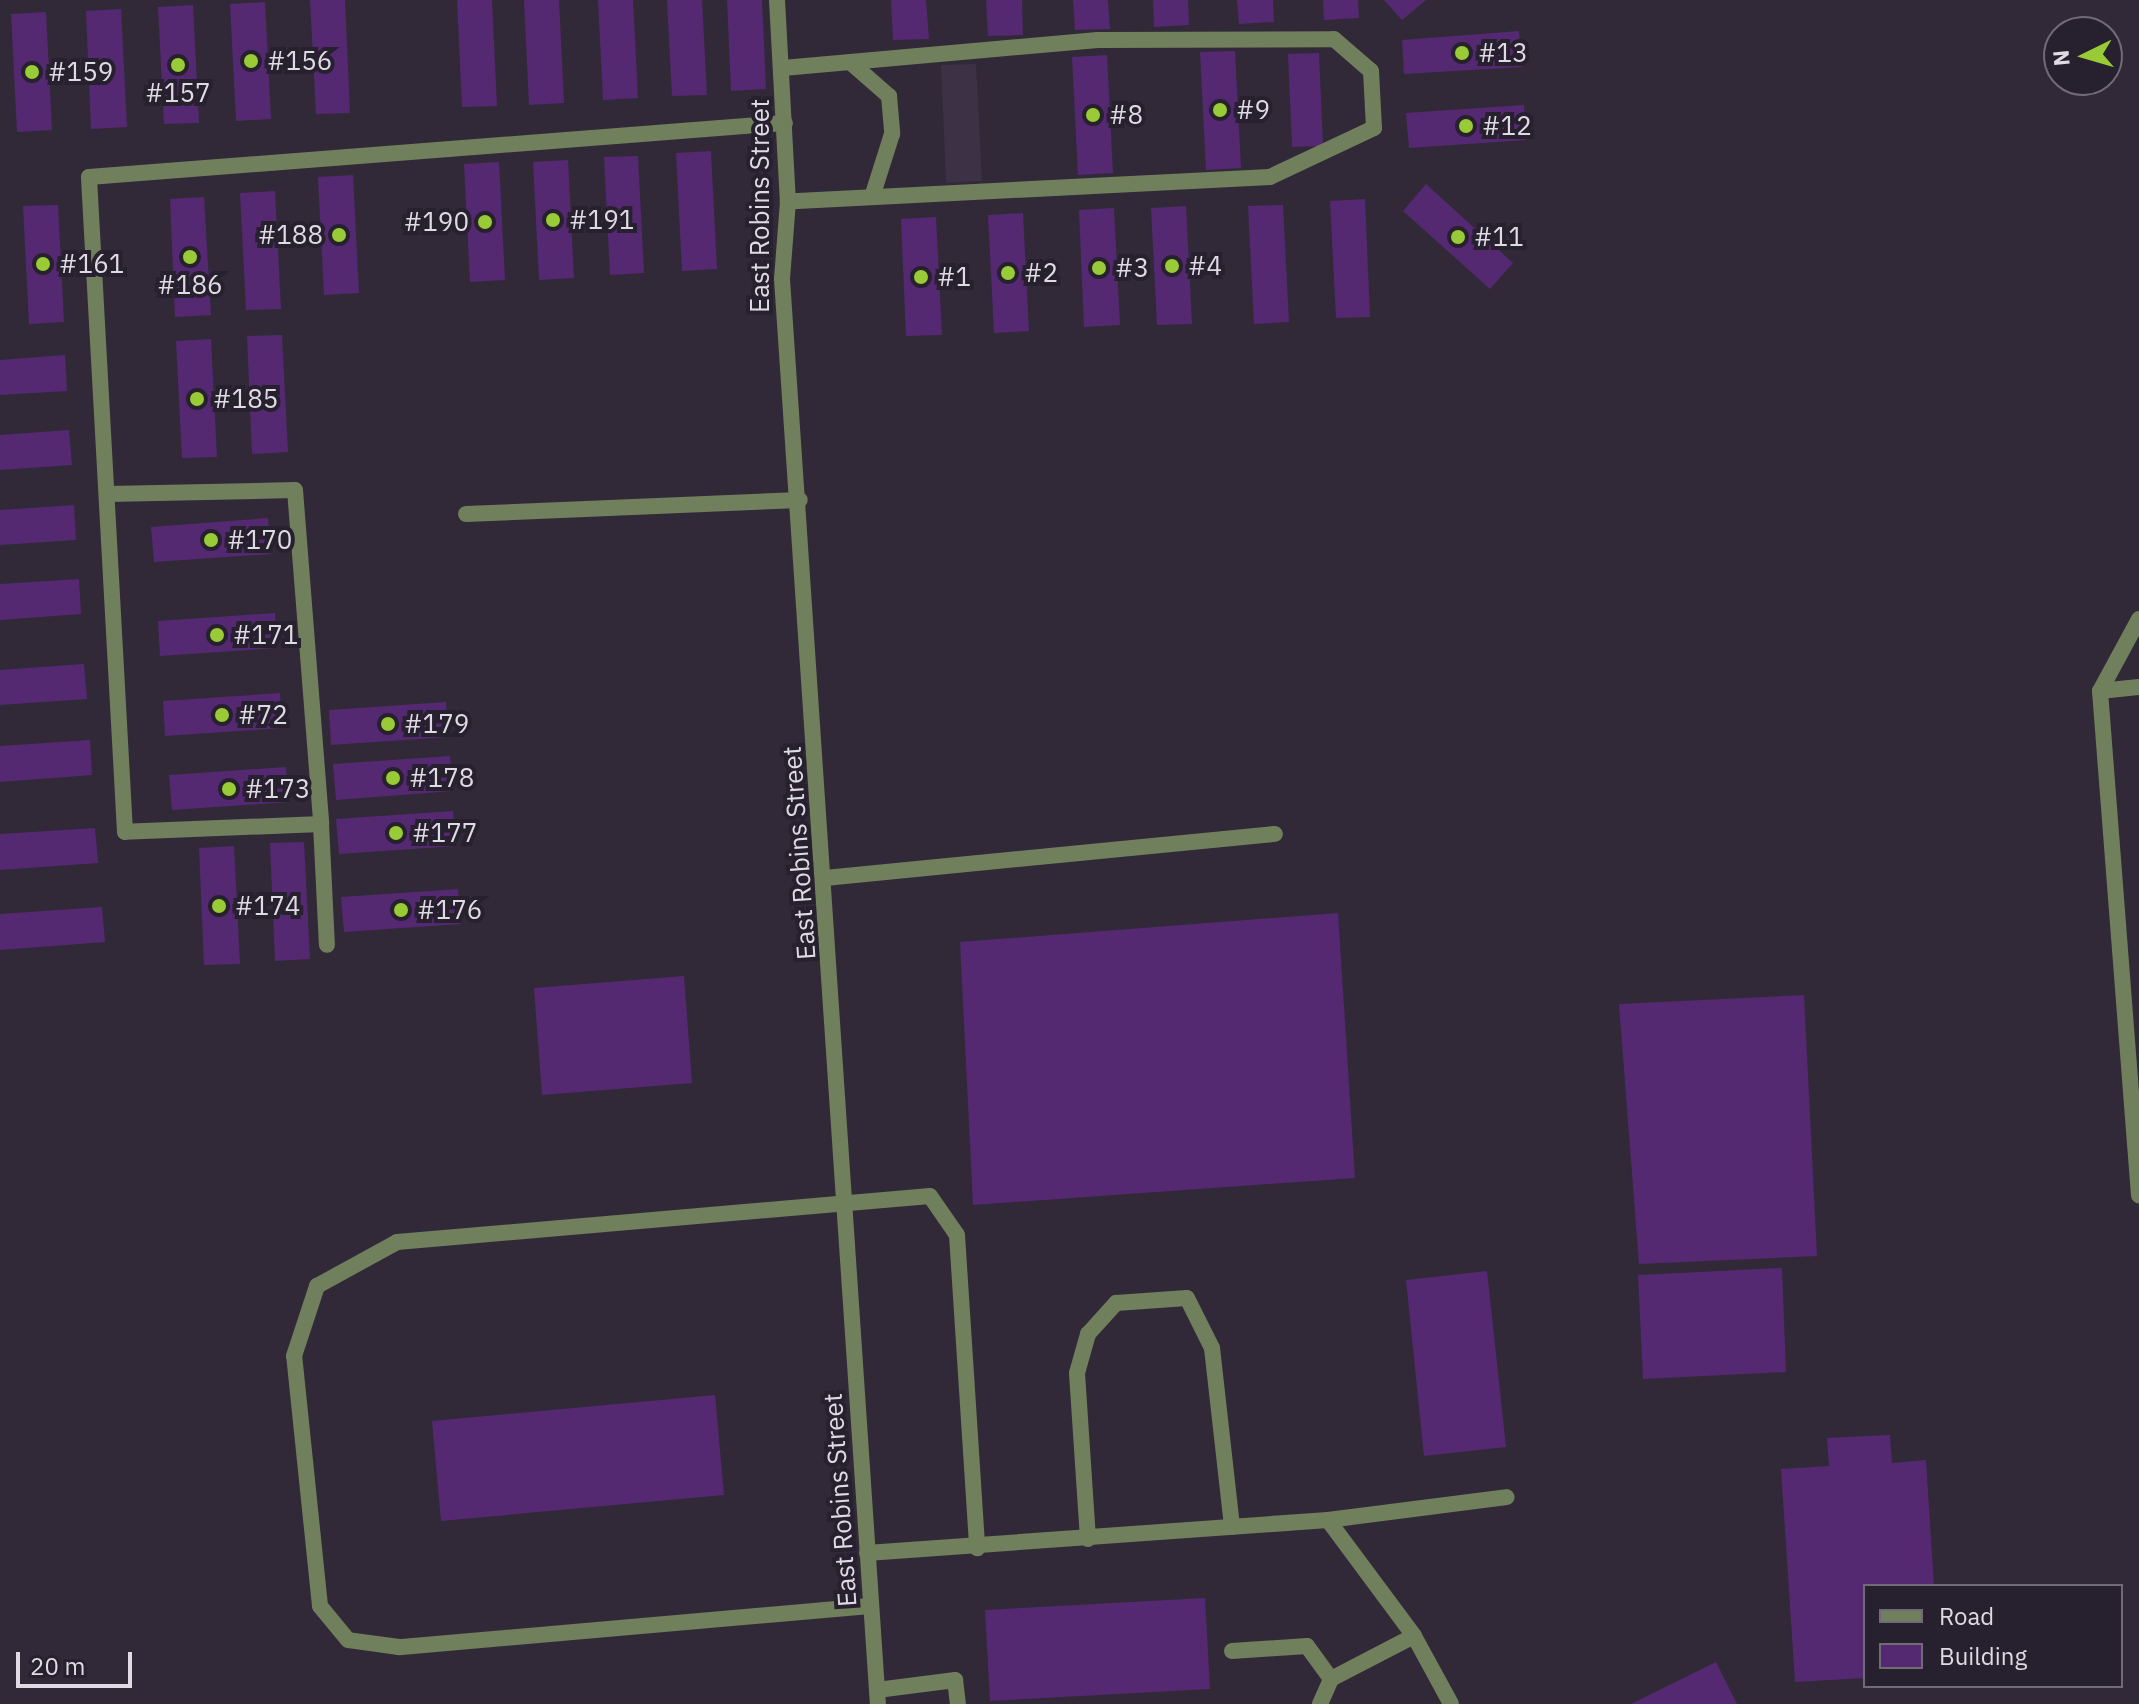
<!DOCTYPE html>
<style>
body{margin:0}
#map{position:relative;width:2139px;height:1704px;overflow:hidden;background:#312938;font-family:"IBM Plex Sans",sans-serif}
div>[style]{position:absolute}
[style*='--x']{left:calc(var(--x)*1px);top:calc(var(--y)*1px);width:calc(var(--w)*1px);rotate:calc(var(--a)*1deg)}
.built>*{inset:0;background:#3c3145}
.building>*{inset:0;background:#542971}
.lane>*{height:16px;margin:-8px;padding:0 8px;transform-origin:8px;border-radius:8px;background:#707f5c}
.street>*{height:16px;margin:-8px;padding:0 8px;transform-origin:8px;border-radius:8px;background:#707f5c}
.dots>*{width:22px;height:22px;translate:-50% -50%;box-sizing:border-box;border:4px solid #27202e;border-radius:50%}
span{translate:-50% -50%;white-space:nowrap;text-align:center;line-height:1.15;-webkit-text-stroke:8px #27202e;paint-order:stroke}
.poi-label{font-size:26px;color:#dfdae4}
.left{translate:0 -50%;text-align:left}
.right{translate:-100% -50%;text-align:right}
.street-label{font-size:26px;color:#dfdae4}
.legend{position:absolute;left:1863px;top:1584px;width:260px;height:104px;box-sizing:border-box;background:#27202e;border:2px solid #716a77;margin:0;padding:10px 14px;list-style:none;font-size:24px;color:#dfdae4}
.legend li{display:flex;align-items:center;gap:16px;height:40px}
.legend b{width:40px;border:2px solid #716a77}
.north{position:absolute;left:2043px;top:16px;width:80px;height:80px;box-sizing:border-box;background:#27202e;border:2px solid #716a77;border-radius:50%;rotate:265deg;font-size:22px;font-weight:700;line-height:32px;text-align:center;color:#dfdae4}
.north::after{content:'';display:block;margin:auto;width:28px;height:36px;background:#98cb36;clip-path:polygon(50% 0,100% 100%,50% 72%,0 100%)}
.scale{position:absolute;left:16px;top:1652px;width:116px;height:36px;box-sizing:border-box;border:4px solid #dfdae4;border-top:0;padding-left:10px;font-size:24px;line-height:28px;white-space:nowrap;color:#dfdae4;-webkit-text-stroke:6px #27202e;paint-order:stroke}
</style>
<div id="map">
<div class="built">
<i style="clip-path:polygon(976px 64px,982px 181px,946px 183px,941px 65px)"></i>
</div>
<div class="building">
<i style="clip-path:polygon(310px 0,345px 0,350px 113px,316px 114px)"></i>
<i style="clip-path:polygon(457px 0,492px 0,497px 106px,462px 107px)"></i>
<i style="clip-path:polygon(524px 0,559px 0,564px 103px,529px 105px)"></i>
<i style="clip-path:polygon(598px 0,633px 0,638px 98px,603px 100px)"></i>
<i style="clip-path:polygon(667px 0,702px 0,707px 95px,672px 96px)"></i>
<i style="clip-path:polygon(727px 0,762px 0,766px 89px,731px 91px)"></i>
<i style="clip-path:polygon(891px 0,926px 0,929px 39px,893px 40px)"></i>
<i style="clip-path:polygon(986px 0,1022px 0,1023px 35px,988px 36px)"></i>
<i style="clip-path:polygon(1073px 0,1108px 0,1110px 29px,1075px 30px)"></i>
<i style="clip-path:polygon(1153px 0,1188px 0,1189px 25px,1154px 27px)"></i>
<i style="clip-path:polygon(1237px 0,1273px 0,1274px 22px,1239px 24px)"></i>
<i style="clip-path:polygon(1323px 0,1358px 0,1359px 18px,1324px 20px)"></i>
<i style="clip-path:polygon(1384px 0,1426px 0,1402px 20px)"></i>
<i style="clip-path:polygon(265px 2px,271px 119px,236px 121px,230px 4px)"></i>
<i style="clip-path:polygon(193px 5px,199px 123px,164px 124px,158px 7px)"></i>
<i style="clip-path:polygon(121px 9px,127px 127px,91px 129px,86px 11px)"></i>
<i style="clip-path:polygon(46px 12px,52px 130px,17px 132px,11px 14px)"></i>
<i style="clip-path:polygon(1519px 31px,1522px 67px,1404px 74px,1402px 40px)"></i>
<i style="clip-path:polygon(1235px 51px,1241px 168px,1206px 170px,1200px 52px)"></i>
<i style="clip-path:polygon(1319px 53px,1323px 146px,1292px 147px,1288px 54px)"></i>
<i style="clip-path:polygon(1107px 55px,1113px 173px,1078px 175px,1072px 57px)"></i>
<i style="clip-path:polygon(1524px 105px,1526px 140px,1409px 148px,1406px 113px)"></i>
<i style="clip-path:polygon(711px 151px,717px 269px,682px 271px,676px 153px)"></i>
<i style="clip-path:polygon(638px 156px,644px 273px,610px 275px,604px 157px)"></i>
<i style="clip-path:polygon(568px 160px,574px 278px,539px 280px,533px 162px)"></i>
<i style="clip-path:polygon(499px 162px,505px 280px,470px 282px,464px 164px)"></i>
<i style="clip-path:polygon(353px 175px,359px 293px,324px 295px,318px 177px)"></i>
<i style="clip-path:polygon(1426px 184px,1513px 263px,1490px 289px,1403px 211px)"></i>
<i style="clip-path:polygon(275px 191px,281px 309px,246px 310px,240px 193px)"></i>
<i style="clip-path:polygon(204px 197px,211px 315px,175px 317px,170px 199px)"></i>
<i style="clip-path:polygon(1365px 199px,1370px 317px,1336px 318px,1330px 201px)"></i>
<i style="clip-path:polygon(58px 205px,64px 322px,29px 324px,23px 206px)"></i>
<i style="clip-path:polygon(1283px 205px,1289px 322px,1254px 324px,1248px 206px)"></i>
<i style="clip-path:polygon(1186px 206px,1192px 324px,1157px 325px,1151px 208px)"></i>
<i style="clip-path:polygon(1114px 208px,1120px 325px,1084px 327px,1079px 210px)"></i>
<i style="clip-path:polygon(1023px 213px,1029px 331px,994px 333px,988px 215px)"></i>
<i style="clip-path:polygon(936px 217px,942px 335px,906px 336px,901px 219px)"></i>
<i style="clip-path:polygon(282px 335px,288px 452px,252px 454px,247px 336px)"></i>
<i style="clip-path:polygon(211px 339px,217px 457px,182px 458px,176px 341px)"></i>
<i style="clip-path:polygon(65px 355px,67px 391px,0 395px,0 360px)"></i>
<i style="clip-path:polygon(69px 430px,72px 465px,0 470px,0 435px)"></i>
<i style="clip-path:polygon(74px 505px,76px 540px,0 545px,0 510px)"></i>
<i style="clip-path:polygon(268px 518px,271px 554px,154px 562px,151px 527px)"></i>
<i style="clip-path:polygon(79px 579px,81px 614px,0 620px,0 584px)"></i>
<i style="clip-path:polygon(275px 613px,277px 648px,160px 656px,158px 621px)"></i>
<i style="clip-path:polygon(84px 664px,87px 699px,0 705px,0 670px)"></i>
<i style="clip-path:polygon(280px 693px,282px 728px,165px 736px,163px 701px)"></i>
<i style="clip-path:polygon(446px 702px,448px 737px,331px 745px,329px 710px)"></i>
<i style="clip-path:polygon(90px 740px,92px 775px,0 782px,0 746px)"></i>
<i style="clip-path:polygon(450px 756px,453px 791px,336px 800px,333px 764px)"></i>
<i style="clip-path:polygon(286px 767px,289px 802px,172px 810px,169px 775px)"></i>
<i style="clip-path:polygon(453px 811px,456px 846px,339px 854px,336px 819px)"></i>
<i style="clip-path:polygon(95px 828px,98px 863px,0 870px,0 834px)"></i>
<i style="clip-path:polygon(304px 842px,310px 959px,275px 961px,270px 843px)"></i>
<i style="clip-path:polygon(234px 846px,240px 964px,204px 965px,199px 848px)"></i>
<i style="clip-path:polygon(458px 889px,461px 924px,344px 932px,341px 897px)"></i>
<i style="clip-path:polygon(102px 907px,105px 942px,0 950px,0 914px)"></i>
<i style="clip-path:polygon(1338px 913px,1355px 1178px,973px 1205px,960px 942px)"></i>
<i style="clip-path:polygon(684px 976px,692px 1083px,542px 1095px,534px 988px)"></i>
<i style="clip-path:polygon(1804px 995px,1817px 1256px,1639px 1264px,1619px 1004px)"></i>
<i style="clip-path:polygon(1782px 1268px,1786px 1372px,1643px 1379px,1638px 1275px)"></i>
<i style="clip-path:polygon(1487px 1271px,1506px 1447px,1424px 1456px,1406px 1280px)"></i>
<i style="clip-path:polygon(715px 1395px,724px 1495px,441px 1521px,432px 1421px)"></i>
<i style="clip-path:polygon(1890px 1435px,1892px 1463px,1926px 1460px,1934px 1586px,1865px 1586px,1865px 1678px,1795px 1682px,1781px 1469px,1829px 1466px,1827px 1438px)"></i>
<i style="clip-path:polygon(1205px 1598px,1210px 1689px,990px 1701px,985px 1610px)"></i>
<i style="clip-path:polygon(1716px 1662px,1737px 1704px,1631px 1704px)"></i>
</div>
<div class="lane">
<i style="--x:850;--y:62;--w:52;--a:41.1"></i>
<i style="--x:889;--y:96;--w:38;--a:85"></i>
<i style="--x:892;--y:134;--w:66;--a:107.6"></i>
<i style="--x:783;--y:68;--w:316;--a:-5.1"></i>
<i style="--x:1098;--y:40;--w:236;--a:-0.2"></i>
<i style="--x:1334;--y:39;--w:49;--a:40.9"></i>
<i style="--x:1371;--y:71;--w:57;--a:87"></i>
<i style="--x:1374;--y:128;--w:115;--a:154.8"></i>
<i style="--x:1270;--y:177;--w:483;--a:177.1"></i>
<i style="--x:108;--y:494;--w:187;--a:-1.2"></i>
<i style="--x:295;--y:490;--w:335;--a:85.5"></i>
<i style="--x:321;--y:824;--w:196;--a:177.7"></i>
<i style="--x:125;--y:832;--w:656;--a:-93.15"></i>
<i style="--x:89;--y:177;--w:698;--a:-4.44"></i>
<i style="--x:466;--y:514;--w:334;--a:-2.4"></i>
<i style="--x:2139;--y:619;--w:82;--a:118.4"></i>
<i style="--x:2100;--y:691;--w:506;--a:85.58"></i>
<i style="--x:2100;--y:691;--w:39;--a:-6"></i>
<i style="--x:321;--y:824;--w:121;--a:87.2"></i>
<i style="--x:825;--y:878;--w:452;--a:-5.6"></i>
<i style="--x:1328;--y:1520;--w:180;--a:-7.3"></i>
<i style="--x:1088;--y:1539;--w:166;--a:-93.8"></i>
<i style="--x:1077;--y:1373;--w:41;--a:-74.2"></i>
<i style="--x:1088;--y:1334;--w:42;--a:-47.9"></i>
<i style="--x:1116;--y:1303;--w:71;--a:-4"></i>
<i style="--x:1187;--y:1298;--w:56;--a:63.4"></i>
<i style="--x:1212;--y:1348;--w:180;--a:83.6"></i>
<i style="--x:867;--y:1553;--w:462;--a:-4.1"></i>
<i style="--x:1328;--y:1520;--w:144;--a:53.4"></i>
<i style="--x:1414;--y:1636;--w:77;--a:61.4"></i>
<i style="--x:870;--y:1606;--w:473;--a:175"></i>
<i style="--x:399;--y:1647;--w:51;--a:-172.2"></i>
<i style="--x:348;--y:1640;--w:44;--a:-129.5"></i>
<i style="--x:320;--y:1606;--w:251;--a:-95.9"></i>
<i style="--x:294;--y:1356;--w:74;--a:-71.8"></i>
<i style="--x:317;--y:1286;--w:91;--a:-28.8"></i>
<i style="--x:397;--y:1242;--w:535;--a:-4.93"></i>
<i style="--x:930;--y:1196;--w:47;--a:55.3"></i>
<i style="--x:957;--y:1235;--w:314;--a:86.3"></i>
<i style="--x:1232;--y:1651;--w:75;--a:-3.8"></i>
<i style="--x:1307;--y:1646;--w:41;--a:54"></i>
<i style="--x:877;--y:1690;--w:79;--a:-7.3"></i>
<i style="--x:955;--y:1680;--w:24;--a:83"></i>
<i style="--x:1320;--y:1704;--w:27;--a:-66"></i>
<i style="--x:1331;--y:1679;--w:93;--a:-27.4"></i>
</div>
<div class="street">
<i style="--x:777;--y:0;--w:201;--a:86.9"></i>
<i style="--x:788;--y:201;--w:78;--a:94.4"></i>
<i style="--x:782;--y:279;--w:1428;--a:86.15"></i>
</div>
<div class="dots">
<i style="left:1462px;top:53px;background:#98cb36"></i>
<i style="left:251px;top:61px;background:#98cb36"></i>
<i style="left:178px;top:65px;background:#98cb36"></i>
<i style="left:32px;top:72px;background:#98cb36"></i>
<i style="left:1220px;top:110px;background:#98cb36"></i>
<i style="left:1093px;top:115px;background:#98cb36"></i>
<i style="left:1466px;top:126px;background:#98cb36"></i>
<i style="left:553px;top:220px;background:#98cb36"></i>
<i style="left:485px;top:222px;background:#98cb36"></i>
<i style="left:339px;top:235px;background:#98cb36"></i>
<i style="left:1458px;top:237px;background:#98cb36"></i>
<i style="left:190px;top:257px;background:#98cb36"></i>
<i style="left:43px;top:264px;background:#98cb36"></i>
<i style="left:1172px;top:266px;background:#98cb36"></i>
<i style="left:1099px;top:268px;background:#98cb36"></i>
<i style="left:1008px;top:273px;background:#98cb36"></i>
<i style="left:921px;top:277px;background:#98cb36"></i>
<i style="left:197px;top:399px;background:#98cb36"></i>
<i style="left:211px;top:540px;background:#98cb36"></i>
<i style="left:217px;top:635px;background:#98cb36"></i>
<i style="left:222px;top:715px;background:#98cb36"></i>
<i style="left:388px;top:724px;background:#98cb36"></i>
<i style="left:393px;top:778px;background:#98cb36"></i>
<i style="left:229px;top:789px;background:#98cb36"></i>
<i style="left:396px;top:833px;background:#98cb36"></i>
<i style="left:219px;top:906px;background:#98cb36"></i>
<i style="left:401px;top:910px;background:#98cb36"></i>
</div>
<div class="poi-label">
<span class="left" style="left:1478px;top:53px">#13</span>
<span class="left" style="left:267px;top:61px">#156</span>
<span class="left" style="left:48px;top:72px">#159</span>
<span style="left:178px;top:93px">#157</span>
<span class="left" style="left:1236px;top:110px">#9</span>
<span class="left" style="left:1109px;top:115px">#8</span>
<span class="left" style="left:1482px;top:126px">#12</span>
<span class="left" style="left:569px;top:220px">#191</span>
<span class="right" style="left:469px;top:222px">#190</span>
<span class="right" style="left:323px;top:235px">#188</span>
<span class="left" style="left:1474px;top:237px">#11</span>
<span class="left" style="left:59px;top:264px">#161</span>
<span class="left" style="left:1188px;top:266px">#4</span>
<span class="left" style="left:1115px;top:268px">#3</span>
<span class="left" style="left:1024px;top:273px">#2</span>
<span class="left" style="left:937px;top:277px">#1</span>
<span style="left:190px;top:285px">#186</span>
<span class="left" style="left:213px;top:399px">#185</span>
<span class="left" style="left:227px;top:540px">#170</span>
<span class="left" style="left:233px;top:635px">#171</span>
<span class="left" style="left:238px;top:715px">#72</span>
<span class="left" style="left:404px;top:724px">#179</span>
<span class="left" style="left:409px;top:778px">#178</span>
<span class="left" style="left:245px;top:789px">#173</span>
<span class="left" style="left:412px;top:833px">#177</span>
<span class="left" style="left:235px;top:906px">#174</span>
<span class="left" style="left:417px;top:910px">#176</span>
</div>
<div class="street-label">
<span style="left:760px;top:206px;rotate:-90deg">East Robins Street</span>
<span style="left:799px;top:853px;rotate:-94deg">East Robins Street</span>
<span style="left:840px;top:1500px;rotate:-94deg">East Robins Street</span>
</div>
<ul class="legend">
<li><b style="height:10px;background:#707f5c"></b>Road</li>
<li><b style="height:22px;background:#542971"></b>Building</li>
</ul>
<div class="north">N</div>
<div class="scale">20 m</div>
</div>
